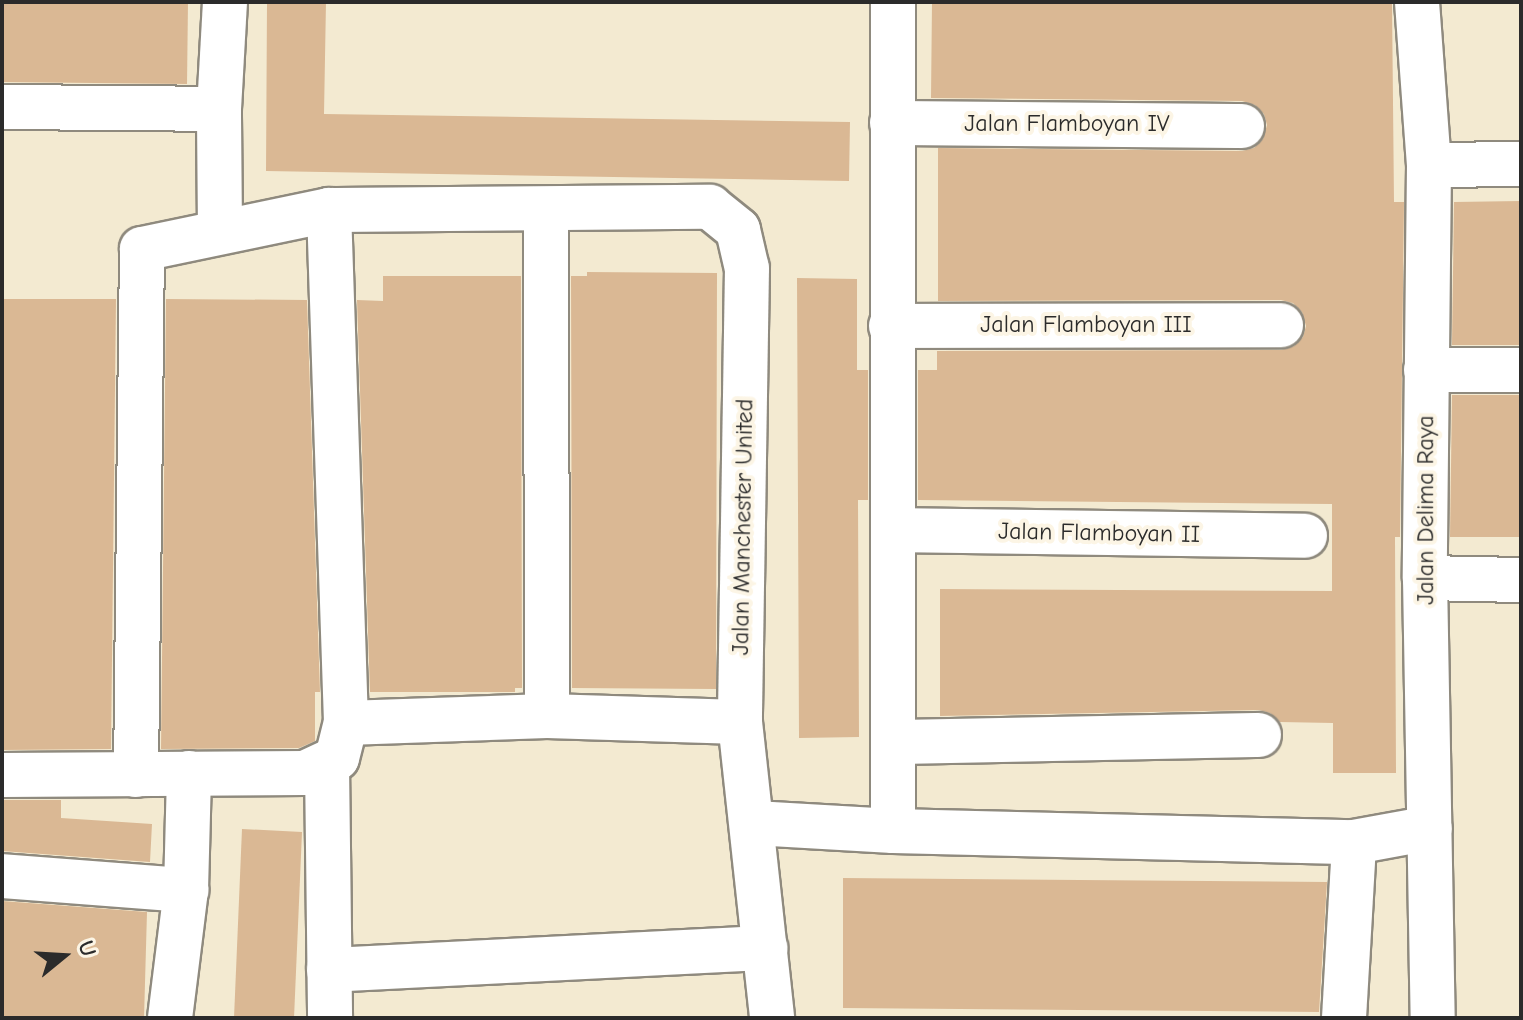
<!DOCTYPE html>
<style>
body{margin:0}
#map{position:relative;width:1523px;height:1020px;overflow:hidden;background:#f3ead1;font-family:"Comic Neue",sans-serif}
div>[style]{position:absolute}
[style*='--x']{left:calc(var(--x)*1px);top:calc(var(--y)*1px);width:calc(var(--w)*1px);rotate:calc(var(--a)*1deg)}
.building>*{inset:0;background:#dab894}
.roads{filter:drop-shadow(2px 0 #8f8a7e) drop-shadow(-2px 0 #8f8a7e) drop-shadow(0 2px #8f8a7e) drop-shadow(0 -2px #8f8a7e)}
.minor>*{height:44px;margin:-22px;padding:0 22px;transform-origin:22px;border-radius:22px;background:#fff}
span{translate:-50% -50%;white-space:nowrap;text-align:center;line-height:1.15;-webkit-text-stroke:8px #fcf5e5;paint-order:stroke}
.street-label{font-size:24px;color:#2b2b2b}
.frame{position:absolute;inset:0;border:4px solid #2b2b2b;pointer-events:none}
.north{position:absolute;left:24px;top:916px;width:80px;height:80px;-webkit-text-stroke:6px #fcf5e5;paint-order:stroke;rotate:72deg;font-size:22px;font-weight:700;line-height:32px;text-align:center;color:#2b2b2b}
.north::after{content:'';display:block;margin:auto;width:28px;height:36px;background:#2b2b2b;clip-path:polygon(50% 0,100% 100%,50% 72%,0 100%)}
</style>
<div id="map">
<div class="building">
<i style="clip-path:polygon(2px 2px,188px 2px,187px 84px,2px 82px)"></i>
<i style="clip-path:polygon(267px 2px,326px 2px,324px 114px,850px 122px,849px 181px,266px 171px)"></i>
<i style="clip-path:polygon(932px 2px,1392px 2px,1394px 202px,1404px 202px,1400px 537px,1395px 537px,1396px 773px,1333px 773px,1333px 723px,1280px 722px,1270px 713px,1259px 710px,940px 716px,940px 589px,1332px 591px,1332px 504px,918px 500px,918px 370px,937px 370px,937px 351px,1281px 350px,1294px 346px,1303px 337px,1306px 326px,1302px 312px,1293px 303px,1281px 300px,938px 301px,938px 148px,1242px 151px,1254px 148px,1263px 139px,1267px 125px,1264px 114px,1255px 105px,1242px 101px,931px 98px)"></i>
<i style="clip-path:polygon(1521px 201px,1521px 345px,1452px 345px,1454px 202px)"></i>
<i style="clip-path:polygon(587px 272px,717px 273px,716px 689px,572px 688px,571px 276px,587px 276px)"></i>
<i style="clip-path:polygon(383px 276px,521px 276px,522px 688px,515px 688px,515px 692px,370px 692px,357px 300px,383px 301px)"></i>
<i style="clip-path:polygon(797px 278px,857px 279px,857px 370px,868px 370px,868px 500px,858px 500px,859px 737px,799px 738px)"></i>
<i style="clip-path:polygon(2px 299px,116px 299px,111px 749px,2px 750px)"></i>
<i style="clip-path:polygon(166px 299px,307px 300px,320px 692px,315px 692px,315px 741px,299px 748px,161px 749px)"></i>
<i style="clip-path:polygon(1452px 395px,1521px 395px,1521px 537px,1450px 537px)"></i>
<i style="clip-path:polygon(2px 800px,61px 800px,61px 818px,152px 824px,150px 862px,2px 851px)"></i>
<i style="clip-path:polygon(242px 829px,302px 832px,294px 1018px,234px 1018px)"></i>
<i style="clip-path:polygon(843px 878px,1327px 882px,1319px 1012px,843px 1008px)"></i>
<i style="clip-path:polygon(2px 901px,147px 912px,144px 1018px,2px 1018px)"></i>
</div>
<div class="roads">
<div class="minor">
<i style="--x:893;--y:2;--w:829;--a:90"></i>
<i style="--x:1417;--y:2;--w:163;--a:85.8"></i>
<i style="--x:1429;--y:165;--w:413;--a:90.6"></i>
<i style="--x:1425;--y:578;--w:440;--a:89"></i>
<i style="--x:2;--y:107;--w:217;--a:0.5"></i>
<i style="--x:892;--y:123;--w:350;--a:0.5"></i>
<i style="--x:1429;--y:165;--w:92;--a:-0.6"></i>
<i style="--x:329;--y:210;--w:513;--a:88.1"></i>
<i style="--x:546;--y:211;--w:505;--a:89.89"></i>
<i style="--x:220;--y:231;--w:122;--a:-90.5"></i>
<i style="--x:219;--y:109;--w:107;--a:-86.8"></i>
<i style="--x:891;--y:326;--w:390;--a:-0.1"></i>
<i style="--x:1426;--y:370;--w:95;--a:0"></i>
<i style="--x:894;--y:530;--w:411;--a:0.8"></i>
<i style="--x:1425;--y:578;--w:96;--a:1.2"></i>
<i style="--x:896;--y:742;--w:363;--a:-1.1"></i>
<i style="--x:327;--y:765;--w:253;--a:89.3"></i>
<i style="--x:2;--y:775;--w:303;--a:-0.4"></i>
<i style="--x:305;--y:773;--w:35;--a:-25"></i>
<i style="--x:337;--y:758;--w:36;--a:-76"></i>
<i style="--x:346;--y:723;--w:201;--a:-2"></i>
<i style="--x:547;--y:716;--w:193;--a:1.8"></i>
<i style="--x:136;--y:775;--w:526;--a:-89.35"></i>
<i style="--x:142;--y:249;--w:191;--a:-11.8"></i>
<i style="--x:329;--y:210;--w:381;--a:-0.5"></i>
<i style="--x:710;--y:207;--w:36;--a:39"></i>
<i style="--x:738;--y:230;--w:39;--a:77"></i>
<i style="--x:747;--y:268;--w:454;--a:90.9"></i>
<i style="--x:740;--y:722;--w:298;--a:83.8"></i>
<i style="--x:754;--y:823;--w:139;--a:3.3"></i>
<i style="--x:893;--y:831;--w:461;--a:1.4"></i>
<i style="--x:1354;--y:842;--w:77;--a:-10.4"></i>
<i style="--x:2;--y:876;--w:185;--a:4.4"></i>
<i style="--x:329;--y:970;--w:437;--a:-2.9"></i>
<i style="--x:170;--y:1018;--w:129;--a:-82.9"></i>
<i style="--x:186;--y:890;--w:117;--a:-88.5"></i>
<i style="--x:1344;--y:1018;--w:176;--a:-86.7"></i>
</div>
</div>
<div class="street-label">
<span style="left:1067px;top:124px">Jalan Flamboyan IV</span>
<span style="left:1086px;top:325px">Jalan Flamboyan III</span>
<span style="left:1426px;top:510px;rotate:-90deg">Jalan Delima Raya</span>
<span style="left:743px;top:527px;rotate:-89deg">Jalan Manchester United</span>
<span style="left:1099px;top:533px;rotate:1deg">Jalan Flamboyan II</span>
</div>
<div class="frame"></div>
<div class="north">U</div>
</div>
